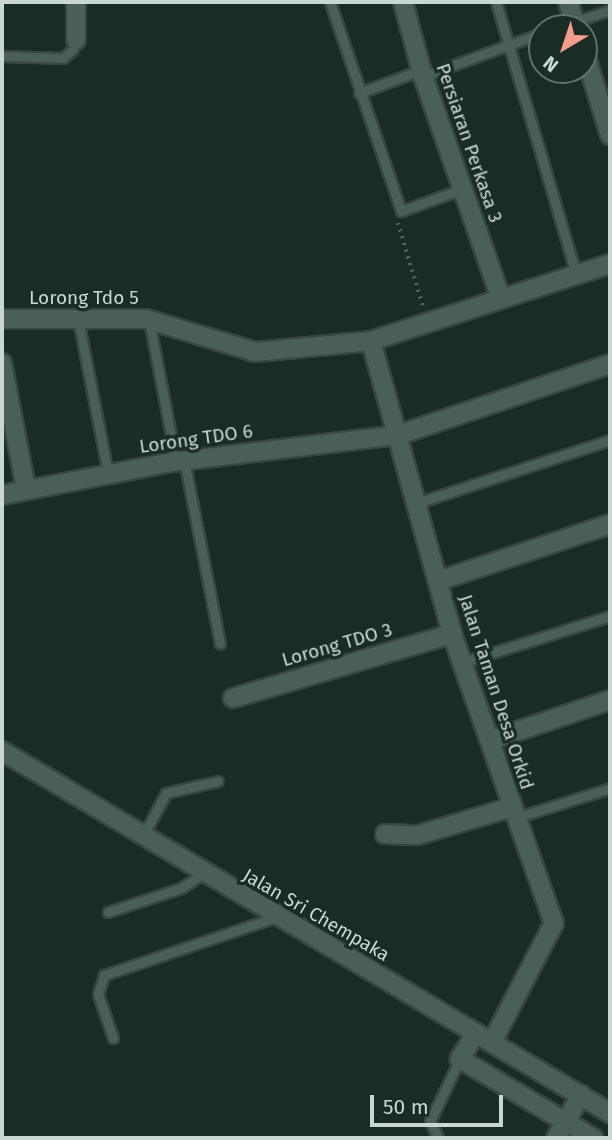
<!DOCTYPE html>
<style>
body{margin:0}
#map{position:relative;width:612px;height:1140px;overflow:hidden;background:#192d24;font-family:"Fira Sans",sans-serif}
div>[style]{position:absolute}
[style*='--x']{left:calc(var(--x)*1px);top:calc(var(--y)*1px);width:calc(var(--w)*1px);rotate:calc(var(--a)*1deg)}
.path>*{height:3.5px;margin-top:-1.75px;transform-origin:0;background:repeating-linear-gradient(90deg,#54655d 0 2px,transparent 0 7px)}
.roads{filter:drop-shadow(2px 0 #374741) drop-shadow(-2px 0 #374741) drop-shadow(0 2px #374741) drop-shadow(0 -2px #374741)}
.lane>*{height:9px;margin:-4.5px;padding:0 4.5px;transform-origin:4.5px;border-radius:4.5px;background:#4a6056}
.street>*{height:18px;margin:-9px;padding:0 9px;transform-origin:9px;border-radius:9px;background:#4a6056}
.secondary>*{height:18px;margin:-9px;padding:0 9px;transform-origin:9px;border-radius:9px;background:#4a6056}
span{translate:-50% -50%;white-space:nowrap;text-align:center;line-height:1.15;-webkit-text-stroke:7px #192d24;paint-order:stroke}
.street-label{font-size:19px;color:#cbd7d1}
.frame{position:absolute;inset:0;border:4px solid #cbd7d1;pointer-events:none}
.north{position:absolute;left:528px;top:14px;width:70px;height:70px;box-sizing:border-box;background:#192d24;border:2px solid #607169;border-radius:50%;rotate:219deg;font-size:19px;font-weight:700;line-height:28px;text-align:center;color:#cbd7d1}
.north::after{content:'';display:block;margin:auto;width:24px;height:32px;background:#f49d8c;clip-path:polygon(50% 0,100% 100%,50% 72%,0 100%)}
.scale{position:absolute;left:370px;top:1095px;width:133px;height:32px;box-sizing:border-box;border:4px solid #cbd7d1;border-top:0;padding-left:9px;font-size:21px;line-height:24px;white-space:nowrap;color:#cbd7d1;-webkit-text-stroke:5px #192d24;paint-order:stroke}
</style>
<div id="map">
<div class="path">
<i style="--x:398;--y:223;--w:87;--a:73.2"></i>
</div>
<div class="roads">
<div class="lane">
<i style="--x:330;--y:2;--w:221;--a:71.2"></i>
<i style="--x:401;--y:211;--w:65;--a:-19.8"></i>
<i style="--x:496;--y:2;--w:284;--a:73.6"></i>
<i style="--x:555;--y:28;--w:58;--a:-18.1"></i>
<i style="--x:2;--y:56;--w:61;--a:1.9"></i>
<i style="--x:63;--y:58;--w:13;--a:-42"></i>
<i style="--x:73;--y:49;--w:9;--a:-72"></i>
<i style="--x:423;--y:76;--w:127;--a:-19.9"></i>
<i style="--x:359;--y:93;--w:66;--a:-20.4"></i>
<i style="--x:78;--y:319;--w:158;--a:79"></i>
<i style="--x:149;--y:320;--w:144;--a:79.2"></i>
<i style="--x:184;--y:460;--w:187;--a:78.9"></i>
<i style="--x:417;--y:503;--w:203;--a:-18.1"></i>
<i style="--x:463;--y:662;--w:154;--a:-17.4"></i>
<i style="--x:515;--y:818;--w:100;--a:-17.5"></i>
<i style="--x:143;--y:836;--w:49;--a:-61.9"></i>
<i style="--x:166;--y:793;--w:53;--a:-13"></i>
<i style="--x:108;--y:912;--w:77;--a:-18.2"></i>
<i style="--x:181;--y:888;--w:27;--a:-33"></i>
<i style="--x:113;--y:1038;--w:46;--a:-108.8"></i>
<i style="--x:98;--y:994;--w:20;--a:-72"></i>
<i style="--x:104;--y:975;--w:182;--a:-18.6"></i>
<i style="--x:438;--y:1138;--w:19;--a:-115"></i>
<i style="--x:430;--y:1121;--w:69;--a:-64.2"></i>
</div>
<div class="street">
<i style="--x:403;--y:2;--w:77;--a:74.9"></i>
<i style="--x:423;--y:76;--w:233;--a:70.7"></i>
<i style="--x:568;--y:2;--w:28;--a:71"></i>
<i style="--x:76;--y:40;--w:38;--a:-90"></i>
<i style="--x:584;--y:51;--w:88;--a:72.8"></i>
<i style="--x:2;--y:319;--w:144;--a:0"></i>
<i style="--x:146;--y:319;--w:114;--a:16.8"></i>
<i style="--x:255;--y:352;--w:117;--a:-5.4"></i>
<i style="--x:371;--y:341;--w:251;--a:-17.9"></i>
<i style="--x:371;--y:341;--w:304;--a:74.5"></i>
<i style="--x:452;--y:634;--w:306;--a:70.6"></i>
<i style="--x:554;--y:923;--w:134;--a:117.5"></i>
<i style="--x:2;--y:363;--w:128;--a:79.2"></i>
<i style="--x:2;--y:495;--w:173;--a:-11"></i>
<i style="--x:172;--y:462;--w:228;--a:-6.8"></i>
<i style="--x:398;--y:435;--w:224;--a:-18.5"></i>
<i style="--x:438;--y:581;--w:181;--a:-18.3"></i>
<i style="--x:233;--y:698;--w:228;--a:-16.3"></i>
<i style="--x:491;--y:740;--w:126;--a:-18.6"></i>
<i style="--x:385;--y:834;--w:33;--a:2"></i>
<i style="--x:418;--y:835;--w:98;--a:-16.6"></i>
<i style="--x:476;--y:1033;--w:31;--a:122"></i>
<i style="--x:460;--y:1059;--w:155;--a:30.7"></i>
<i style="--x:556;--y:1138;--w:50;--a:-59.8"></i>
</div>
<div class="secondary">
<i style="--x:2;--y:751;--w:708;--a:30.77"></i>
</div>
</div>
<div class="street-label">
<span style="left:469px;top:143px;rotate:71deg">Persiaran Perkasa 3</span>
<span style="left:84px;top:298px">Lorong Tdo 5</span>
<span style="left:196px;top:439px;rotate:-8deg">Lorong TDO 6</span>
<span style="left:337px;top:645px;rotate:-16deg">Lorong TDO 3</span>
<span style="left:496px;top:692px;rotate:72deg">Jalan Taman Desa Orkid</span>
<span style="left:316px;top:915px;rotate:30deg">Jalan Sri Chempaka</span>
</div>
<div class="frame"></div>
<div class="north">N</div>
<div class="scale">50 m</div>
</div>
